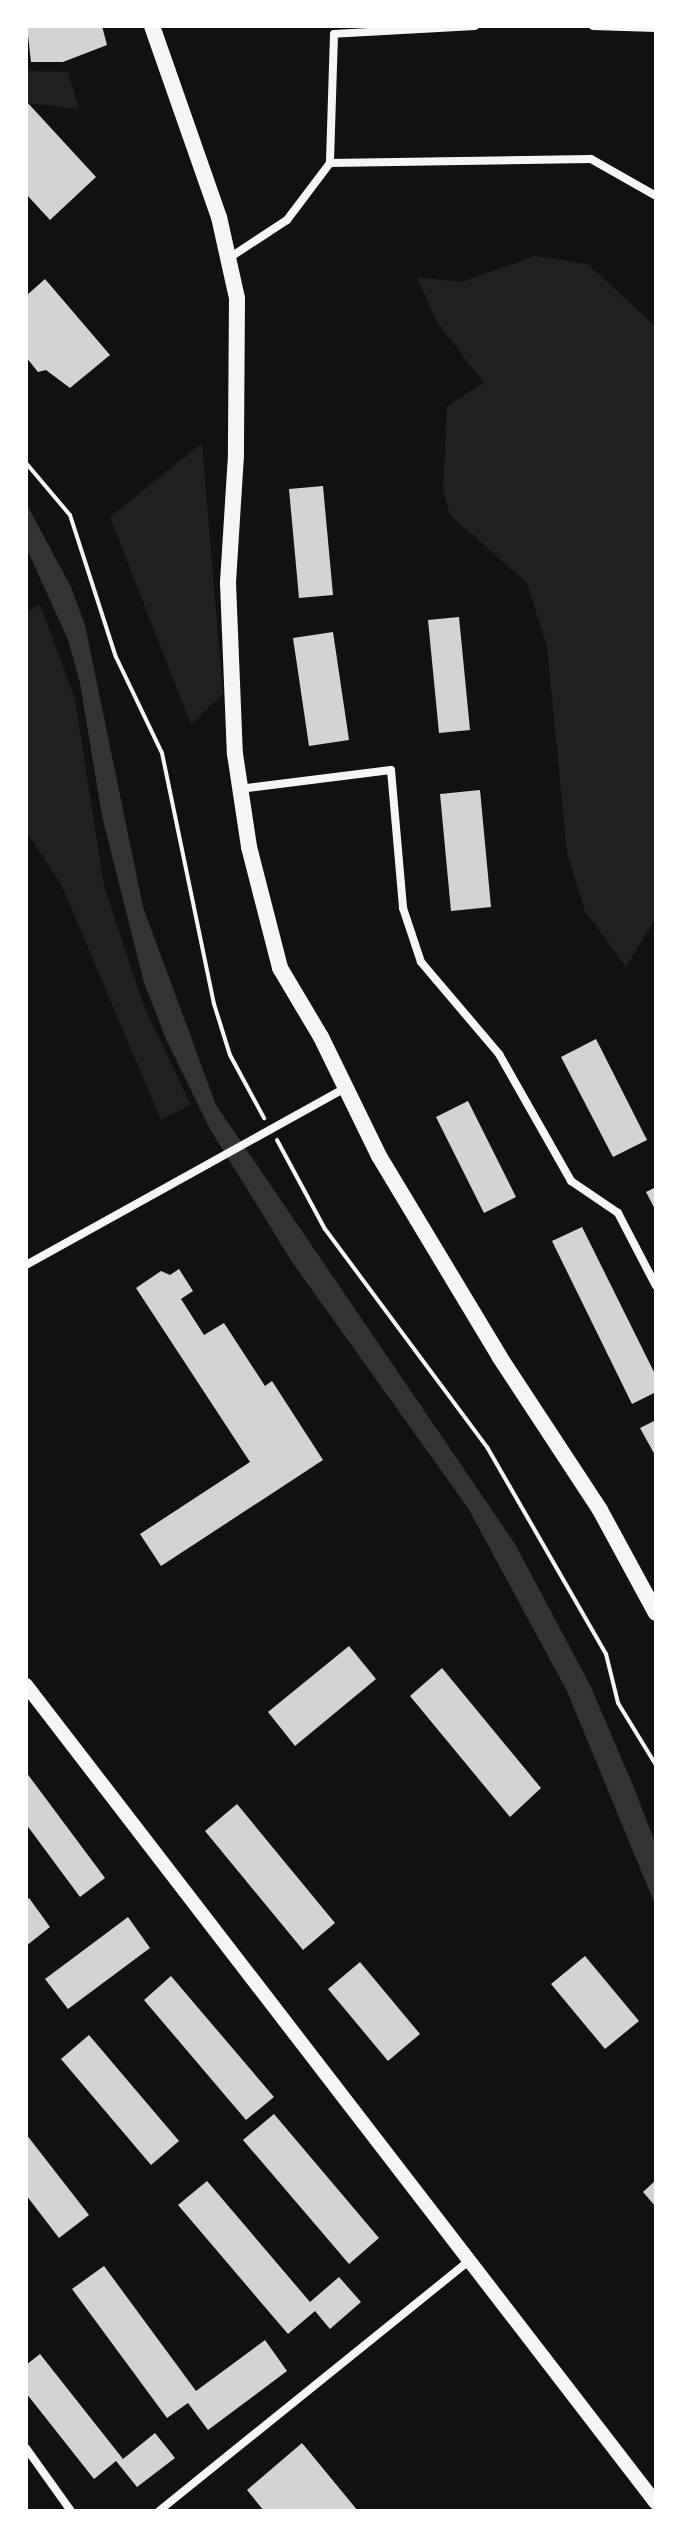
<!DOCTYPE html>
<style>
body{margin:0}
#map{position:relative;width:682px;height:2537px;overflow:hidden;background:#111;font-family:"IBM Plex Serif",serif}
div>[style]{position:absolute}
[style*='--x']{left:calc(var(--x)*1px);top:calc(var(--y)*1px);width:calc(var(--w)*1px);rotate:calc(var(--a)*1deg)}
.green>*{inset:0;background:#202020}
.water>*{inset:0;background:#333}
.building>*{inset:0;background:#d3d3d3}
.path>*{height:4px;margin:-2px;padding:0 2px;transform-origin:2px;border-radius:2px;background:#f5f5f5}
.minor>*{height:8px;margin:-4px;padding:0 4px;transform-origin:4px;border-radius:4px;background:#f5f5f5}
.tertiary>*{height:14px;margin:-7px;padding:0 7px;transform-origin:7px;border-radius:7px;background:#f5f5f5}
.secondary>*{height:16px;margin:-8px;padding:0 8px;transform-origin:8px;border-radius:8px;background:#f5f5f5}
span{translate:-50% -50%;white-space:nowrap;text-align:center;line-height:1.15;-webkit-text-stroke:8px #fff;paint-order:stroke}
.frame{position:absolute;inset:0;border:28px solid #fff;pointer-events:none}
</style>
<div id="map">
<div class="green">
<i style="clip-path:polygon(26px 66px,29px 71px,68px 72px,79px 109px,26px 103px)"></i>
<i style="clip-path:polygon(535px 256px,588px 264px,656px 327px,656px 917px,626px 967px,585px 911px,567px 853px,547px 647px,527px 583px,450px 515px,443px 490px,447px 406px,484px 383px,436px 321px,417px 277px,461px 282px)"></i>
<i style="clip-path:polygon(202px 443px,223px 694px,191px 725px,110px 517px)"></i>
<i style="clip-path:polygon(40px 604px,75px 699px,104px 886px,143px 1004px,191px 1105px,161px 1120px,61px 884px,26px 831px,26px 613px)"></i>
</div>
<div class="water">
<i style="clip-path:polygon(26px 503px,71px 587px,85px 625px,143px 907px,216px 1105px,515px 1544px,591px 1687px,634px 1788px,656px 1845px,656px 1907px,567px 1691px,468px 1508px,292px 1262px,210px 1129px,166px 1039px,144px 983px,102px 816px,80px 683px,68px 640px,26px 547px)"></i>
</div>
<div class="building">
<i style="clip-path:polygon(102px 26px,107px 45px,63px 62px,31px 62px,27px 26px)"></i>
<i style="clip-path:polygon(26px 101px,96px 177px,50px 220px,26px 194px)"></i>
<i style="clip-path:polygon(45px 279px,110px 355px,70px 388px,46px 370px,38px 372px,26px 357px,26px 296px)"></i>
<i style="clip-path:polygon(323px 486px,333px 595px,299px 598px,289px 489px)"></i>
<i style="clip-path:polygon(459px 617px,470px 730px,439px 733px,428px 620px)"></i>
<i style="clip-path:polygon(333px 632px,349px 740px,309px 746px,293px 638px)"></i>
<i style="clip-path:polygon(480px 790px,491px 907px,451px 911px,440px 794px)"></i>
<i style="clip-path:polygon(596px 1039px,647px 1140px,613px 1157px,561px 1057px)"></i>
<i style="clip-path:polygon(468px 1101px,516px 1197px,484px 1213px,436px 1117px)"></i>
<i style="clip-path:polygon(656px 1187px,656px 1211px,646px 1192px)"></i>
<i style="clip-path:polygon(582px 1227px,656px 1376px,656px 1392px,632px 1404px,552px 1241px)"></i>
<i style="clip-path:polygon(179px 1269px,193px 1291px,181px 1299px,204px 1335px,224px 1323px,265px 1386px,272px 1381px,323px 1460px,161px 1566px,140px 1534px,250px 1462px,136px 1288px,161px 1271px,170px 1275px)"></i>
<i style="clip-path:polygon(656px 1420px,656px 1457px,640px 1428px)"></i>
<i style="clip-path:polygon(349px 1646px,376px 1679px,295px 1746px,268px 1712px)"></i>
<i style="clip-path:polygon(442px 1668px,541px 1788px,510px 1817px,410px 1696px)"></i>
<i style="clip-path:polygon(26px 1772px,105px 1878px,80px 1897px,26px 1824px)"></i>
<i style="clip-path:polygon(237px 1804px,335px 1923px,303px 1950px,205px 1831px)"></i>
<i style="clip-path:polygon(29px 1898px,50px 1927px,26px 1946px,26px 1900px)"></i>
<i style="clip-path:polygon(128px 1917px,150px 1948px,68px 2009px,45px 1979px)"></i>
<i style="clip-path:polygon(585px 1956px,639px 2021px,605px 2049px,551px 1984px)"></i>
<i style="clip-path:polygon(360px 1962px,420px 2034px,388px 2061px,328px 1989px)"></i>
<i style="clip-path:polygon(171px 1976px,274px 2097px,246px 2120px,144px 2000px)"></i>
<i style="clip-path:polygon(89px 2035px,179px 2141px,151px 2165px,61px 2059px)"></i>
<i style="clip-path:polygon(274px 2114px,379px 2238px,349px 2264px,243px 2140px)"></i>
<i style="clip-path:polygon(26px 2134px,89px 2215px,59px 2238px,26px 2195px)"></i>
<i style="clip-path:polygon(656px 2180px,656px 2207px,643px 2192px)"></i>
<i style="clip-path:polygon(207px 2181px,310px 2302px,339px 2277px,361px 2302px,330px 2329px,315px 2311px,288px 2334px,178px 2205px)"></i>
<i style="clip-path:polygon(104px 2266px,196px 2391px,265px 2340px,287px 2371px,208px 2430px,188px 2403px,167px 2418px,72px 2289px)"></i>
<i style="clip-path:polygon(40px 2354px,123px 2459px,155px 2433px,175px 2458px,137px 2487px,116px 2461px,94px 2479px,26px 2393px,26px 2365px)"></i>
<i style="clip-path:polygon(302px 2443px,358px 2511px,264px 2511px,247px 2490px)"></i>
</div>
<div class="path">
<i style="--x:26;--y:463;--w:68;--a:49.8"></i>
<i style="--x:70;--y:515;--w:149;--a:72.1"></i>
<i style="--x:116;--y:657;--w:106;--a:64.4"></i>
<i style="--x:162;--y:753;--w:256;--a:78.3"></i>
<i style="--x:214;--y:1004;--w:53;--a:72.6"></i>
<i style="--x:230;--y:1055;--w:72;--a:61.6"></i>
<i style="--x:277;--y:1140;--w:101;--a:61.7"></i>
<i style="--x:325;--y:1229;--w:272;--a:53.4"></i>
<i style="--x:487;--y:1447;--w:239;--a:60.1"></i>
<i style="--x:606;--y:1654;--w:50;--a:76.2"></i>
<i style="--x:618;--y:1703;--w:73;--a:58.5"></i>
</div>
<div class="minor">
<i style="--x:475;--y:26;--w:141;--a:176.8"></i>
<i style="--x:334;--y:34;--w:129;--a:91.8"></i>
<i style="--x:330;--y:163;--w:261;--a:-0.9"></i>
<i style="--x:591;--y:159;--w:75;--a:29.6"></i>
<i style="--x:593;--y:26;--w:63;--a:1.8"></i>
<i style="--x:229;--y:258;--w:69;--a:-33.2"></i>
<i style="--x:287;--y:220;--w:71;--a:-53"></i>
<i style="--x:239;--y:789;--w:153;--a:-7.1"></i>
<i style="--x:391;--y:770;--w:139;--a:85"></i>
<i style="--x:403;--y:908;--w:57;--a:71.6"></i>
<i style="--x:421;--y:962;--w:121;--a:49.7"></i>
<i style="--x:499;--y:1054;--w:146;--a:60.4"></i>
<i style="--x:571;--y:1181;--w:57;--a:34.2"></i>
<i style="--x:618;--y:1213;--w:82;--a:62.5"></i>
<i style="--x:26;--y:1265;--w:365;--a:-29"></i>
<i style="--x:26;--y:2448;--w:77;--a:54.5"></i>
<i style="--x:159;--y:2511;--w:395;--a:-38.9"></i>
</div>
<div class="tertiary">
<i style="--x:26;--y:1685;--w:1032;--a:52.4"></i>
</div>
<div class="secondary">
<i style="--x:152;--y:26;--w:202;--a:70.7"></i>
<i style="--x:219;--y:217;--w:83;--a:77.5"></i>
<i style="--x:237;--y:298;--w:157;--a:90.4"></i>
<i style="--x:236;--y:455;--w:128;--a:93.6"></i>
<i style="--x:228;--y:583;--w:171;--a:87.7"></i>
<i style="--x:235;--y:754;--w:94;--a:81.4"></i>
<i style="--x:249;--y:847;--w:125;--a:75.6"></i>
<i style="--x:280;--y:968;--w:80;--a:59.3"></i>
<i style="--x:321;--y:1037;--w:132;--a:64"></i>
<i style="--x:379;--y:1156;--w:233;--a:59"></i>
<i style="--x:499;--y:1356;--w:184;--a:56.7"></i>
<i style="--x:600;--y:1510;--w:117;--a:61.5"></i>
</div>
<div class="frame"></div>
</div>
